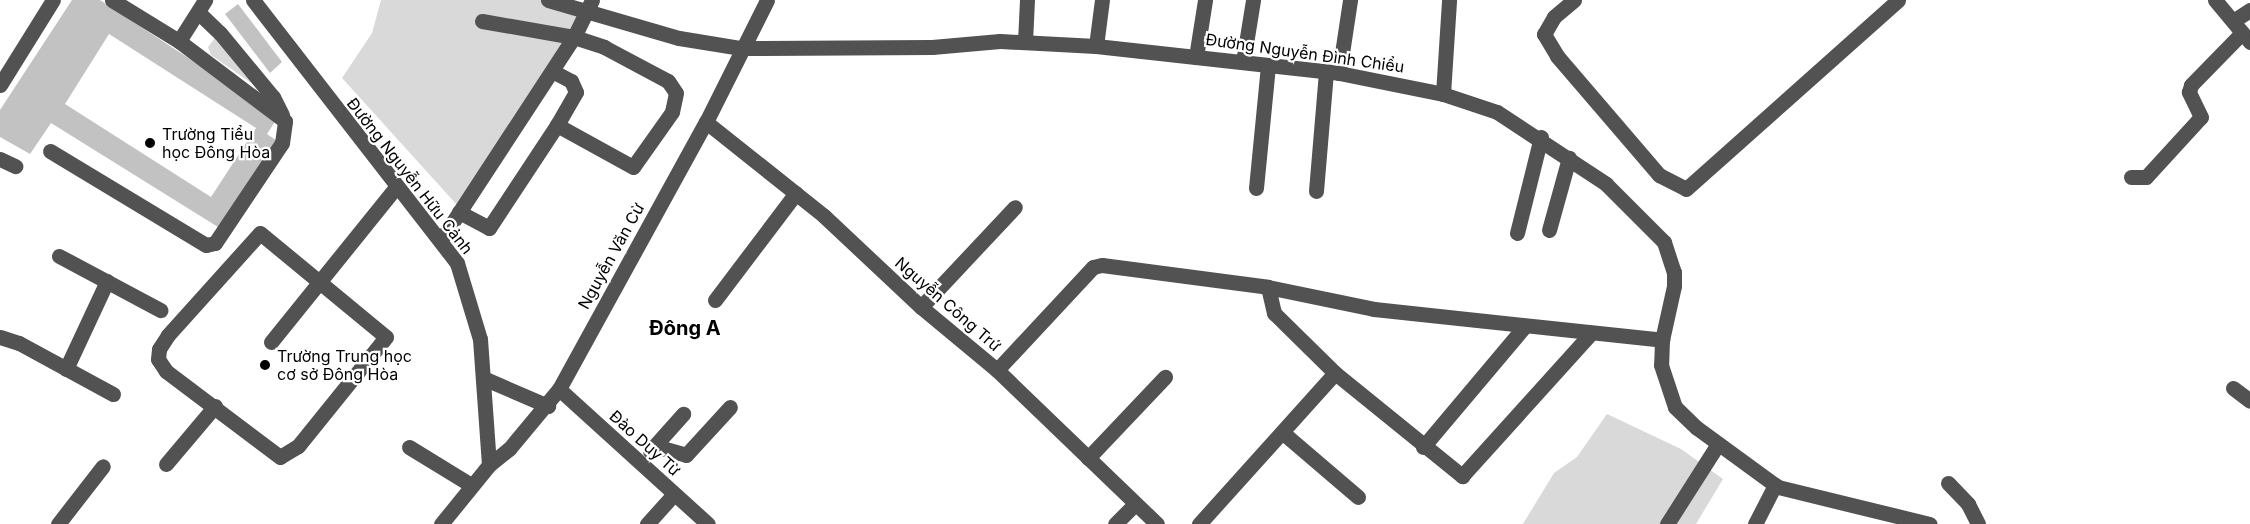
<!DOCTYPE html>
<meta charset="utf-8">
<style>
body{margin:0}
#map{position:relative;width:2250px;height:524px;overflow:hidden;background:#fff;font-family:Inter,sans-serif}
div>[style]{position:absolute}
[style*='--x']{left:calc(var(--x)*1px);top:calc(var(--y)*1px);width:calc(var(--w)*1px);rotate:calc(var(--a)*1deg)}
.green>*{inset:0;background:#d9d9d9}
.building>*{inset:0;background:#c2c2c2}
.minor>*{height:15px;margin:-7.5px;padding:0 7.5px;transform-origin:7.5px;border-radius:7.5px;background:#525252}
.dots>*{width:16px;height:16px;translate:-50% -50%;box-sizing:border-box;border:3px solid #fff;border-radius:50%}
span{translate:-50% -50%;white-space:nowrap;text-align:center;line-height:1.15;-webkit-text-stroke:4.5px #fff;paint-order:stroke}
.street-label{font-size:16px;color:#000}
.poi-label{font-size:16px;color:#000}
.left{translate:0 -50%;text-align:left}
.quarter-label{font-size:20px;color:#000;font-weight:700}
</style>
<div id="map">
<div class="green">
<i style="clip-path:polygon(381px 0,563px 0,579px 18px,458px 206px,342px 78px,372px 33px)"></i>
<i style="clip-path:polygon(215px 38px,257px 87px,211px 55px,208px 47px)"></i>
<i style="clip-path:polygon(1607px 414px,1681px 449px,1723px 479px,1696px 524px,1523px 524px,1554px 473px,1577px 457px)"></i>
</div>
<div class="building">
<i style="clip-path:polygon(evenodd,72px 0,100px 0,278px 117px,267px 134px,277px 141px,218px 227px,51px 123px,30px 154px,0 137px,0 110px,72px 0,109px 34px,256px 128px,211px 197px,65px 104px,109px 34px)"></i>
<i style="clip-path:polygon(238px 4px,282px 62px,270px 73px,225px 14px)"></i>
</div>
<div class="minor">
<i style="--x:112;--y:0;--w:79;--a:31.5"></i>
<i style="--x:179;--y:41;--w:49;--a:-57.6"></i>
<i style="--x:253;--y:0;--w:333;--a:52.2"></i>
<i style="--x:457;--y:263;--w:79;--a:73.2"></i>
<i style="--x:480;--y:339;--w:126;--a:85.9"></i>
<i style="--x:489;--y:465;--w:76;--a:129.1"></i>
<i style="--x:548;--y:0;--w:136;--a:16.2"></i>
<i style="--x:679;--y:38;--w:63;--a:9.2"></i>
<i style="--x:741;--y:48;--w:191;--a:-0.3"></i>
<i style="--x:932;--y:47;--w:68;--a:-5"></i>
<i style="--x:1000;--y:41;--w:96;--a:3"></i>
<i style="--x:1096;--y:46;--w:244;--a:6.3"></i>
<i style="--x:1339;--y:73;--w:106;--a:11.4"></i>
<i style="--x:1443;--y:94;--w:57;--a:18.4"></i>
<i style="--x:1497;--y:112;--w:131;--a:33.4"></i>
<i style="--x:1606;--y:184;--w:82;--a:45"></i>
<i style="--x:1664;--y:242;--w:32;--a:72"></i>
<i style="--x:1674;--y:272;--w:14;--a:90"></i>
<i style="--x:1674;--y:286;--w:55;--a:102.5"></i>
<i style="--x:1662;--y:340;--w:25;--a:92"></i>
<i style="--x:1661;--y:365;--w:44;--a:71.6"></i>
<i style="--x:1675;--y:407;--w:30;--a:44"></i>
<i style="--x:1697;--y:428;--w:100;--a:36.1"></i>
<i style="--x:1778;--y:487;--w:156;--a:13.7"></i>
<i style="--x:1574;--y:0;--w:26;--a:140"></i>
<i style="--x:1554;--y:17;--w:20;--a:120"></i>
<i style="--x:1544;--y:34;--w:26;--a:59"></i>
<i style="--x:1557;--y:56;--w:157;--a:49.4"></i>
<i style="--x:1659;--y:175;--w:30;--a:27"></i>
<i style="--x:1686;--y:189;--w:284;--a:-41.7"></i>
<i style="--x:2215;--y:0;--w:55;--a:50.2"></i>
<i style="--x:199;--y:13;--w:29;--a:44"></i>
<i style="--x:220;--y:33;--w:83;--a:50.4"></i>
<i style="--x:273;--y:97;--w:20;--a:63"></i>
<i style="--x:482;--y:21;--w:93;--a:9.9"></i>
<i style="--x:574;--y:37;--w:32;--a:18"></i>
<i style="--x:604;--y:47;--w:72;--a:28"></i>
<i style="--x:668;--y:81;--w:14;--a:56"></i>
<i style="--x:676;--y:93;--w:19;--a:102"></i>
<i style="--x:672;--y:112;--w:67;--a:125.3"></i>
<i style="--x:633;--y:167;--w:87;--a:-151.1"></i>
<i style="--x:2233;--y:21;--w:20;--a:-33"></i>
<i style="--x:1025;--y:42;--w:42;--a:-87.3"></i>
<i style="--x:1096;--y:46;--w:46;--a:-82.6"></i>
<i style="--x:1196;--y:57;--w:58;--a:-81"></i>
<i style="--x:1243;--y:62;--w:63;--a:-80.8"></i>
<i style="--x:1339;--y:73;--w:74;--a:-81.4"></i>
<i style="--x:0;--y:85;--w:100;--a:-58.1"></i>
<i style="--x:1443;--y:94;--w:94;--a:-86.3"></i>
<i style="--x:706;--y:122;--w:151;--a:38.5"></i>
<i style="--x:824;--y:216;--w:133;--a:43.2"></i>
<i style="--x:921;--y:307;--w:99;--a:39.7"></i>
<i style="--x:997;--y:370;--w:222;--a:43.9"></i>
<i style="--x:50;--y:151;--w:182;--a:31.1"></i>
<i style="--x:206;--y:245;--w:9;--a:-13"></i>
<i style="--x:215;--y:243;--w:120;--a:-56.2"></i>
<i style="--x:282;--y:143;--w:22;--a:-82"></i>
<i style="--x:285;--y:121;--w:133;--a:-143"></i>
<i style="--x:0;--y:159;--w:17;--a:25"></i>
<i style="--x:2131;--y:177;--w:15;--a:0"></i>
<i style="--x:2146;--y:177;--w:81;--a:-47.5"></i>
<i style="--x:2201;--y:117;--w:28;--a:-116"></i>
<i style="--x:2189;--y:92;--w:7;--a:-74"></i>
<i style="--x:2191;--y:85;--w:73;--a:-45.6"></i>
<i style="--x:1256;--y:188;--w:123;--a:-84.4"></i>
<i style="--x:1316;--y:191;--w:119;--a:-85.2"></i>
<i style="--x:459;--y:212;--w:34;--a:28"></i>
<i style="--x:489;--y:228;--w:123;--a:-56.6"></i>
<i style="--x:557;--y:125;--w:38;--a:-60"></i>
<i style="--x:576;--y:92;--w:12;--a:-114"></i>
<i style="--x:571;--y:81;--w:21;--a:-152"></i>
<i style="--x:1549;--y:230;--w:75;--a:-74.5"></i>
<i style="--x:260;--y:233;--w:163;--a:39.5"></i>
<i style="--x:386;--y:337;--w:140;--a:128.9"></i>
<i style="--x:298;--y:446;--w:21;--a:149"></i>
<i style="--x:280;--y:457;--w:143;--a:-143"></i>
<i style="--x:166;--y:371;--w:14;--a:-124"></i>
<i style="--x:158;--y:359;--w:10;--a:-84"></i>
<i style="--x:159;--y:349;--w:17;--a:-57"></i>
<i style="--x:168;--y:335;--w:137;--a:-48"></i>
<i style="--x:1517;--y:233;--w:99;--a:-76"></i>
<i style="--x:441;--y:240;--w:243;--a:-56.8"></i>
<i style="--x:574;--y:37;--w:41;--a:-64.1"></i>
<i style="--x:59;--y:256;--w:115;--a:28.1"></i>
<i style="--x:1268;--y:287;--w:27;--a:77"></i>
<i style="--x:1274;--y:313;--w:86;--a:44.5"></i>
<i style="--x:1335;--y:373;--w:164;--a:39"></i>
<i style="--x:1462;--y:476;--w:193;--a:-47.9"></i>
<i style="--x:715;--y:300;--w:134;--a:-52.9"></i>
<i style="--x:921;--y:307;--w:137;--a:-46.8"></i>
<i style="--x:0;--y:337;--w:20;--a:18"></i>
<i style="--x:19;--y:343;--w:107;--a:28.5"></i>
<i style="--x:271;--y:342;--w:199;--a:-51.1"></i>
<i style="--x:66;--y:369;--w:97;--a:-65"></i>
<i style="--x:997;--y:370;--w:141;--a:-47"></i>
<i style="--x:1093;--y:267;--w:9;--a:-13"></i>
<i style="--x:1102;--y:265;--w:167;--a:7.5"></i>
<i style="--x:1268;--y:287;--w:108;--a:11.7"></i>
<i style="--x:1374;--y:309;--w:290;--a:6.1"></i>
<i style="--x:483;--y:378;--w:71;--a:23.3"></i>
<i style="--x:2233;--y:388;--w:21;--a:37"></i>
<i style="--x:559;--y:389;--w:201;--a:42.2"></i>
<i style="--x:1282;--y:432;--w:100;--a:40.5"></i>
<i style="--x:655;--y:446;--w:32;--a:16"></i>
<i style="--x:686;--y:455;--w:65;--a:-47.5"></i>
<i style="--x:409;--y:447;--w:73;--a:31.5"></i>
<i style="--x:1423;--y:447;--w:158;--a:-49.9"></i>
<i style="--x:650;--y:451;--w:50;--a:-48.3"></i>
<i style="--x:1088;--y:458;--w:112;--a:-46.5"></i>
<i style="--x:166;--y:464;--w:76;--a:-49.8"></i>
<i style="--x:489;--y:465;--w:26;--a:-39"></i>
<i style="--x:509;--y:449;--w:78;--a:-50.2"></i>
<i style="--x:559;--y:389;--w:305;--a:-61.2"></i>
<i style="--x:706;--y:122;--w:136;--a:-63.4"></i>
<i style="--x:1948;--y:483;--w:29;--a:46"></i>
<i style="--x:1968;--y:504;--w:22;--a:63"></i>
<i style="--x:58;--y:524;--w:73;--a:-52.2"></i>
<i style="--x:647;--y:524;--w:40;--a:-48"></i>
<i style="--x:1115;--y:524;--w:28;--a:-45"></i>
<i style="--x:1199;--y:524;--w:203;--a:-48"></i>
<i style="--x:1667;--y:524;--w:95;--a:-57.5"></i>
<i style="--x:1755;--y:524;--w:44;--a:-62.9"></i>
</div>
<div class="dots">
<i style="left:150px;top:143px;background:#000"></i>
<i style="left:265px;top:365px;background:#000"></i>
</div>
<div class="street-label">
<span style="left:1305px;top:53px;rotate:8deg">Đường Nguyễn Đình Chiểu</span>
<span style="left:410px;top:176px;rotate:52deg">Đường Nguyễn Hữu Cảnh</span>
<span style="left:611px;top:256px;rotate:-61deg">Nguyễn Văn Cừ</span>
<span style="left:948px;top:304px;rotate:41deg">Nguyễn Công Trứ</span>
<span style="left:645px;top:443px;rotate:42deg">Đào Duy Từ</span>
</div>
<div class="poi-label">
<span class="left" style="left:162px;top:143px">Trường Tiểu<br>học Đông Hòa</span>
<span class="left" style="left:277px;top:365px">Trường Trung học<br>cơ sở Đông Hòa</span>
</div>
<div class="quarter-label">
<span style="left:685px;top:328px">Đông A</span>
</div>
</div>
